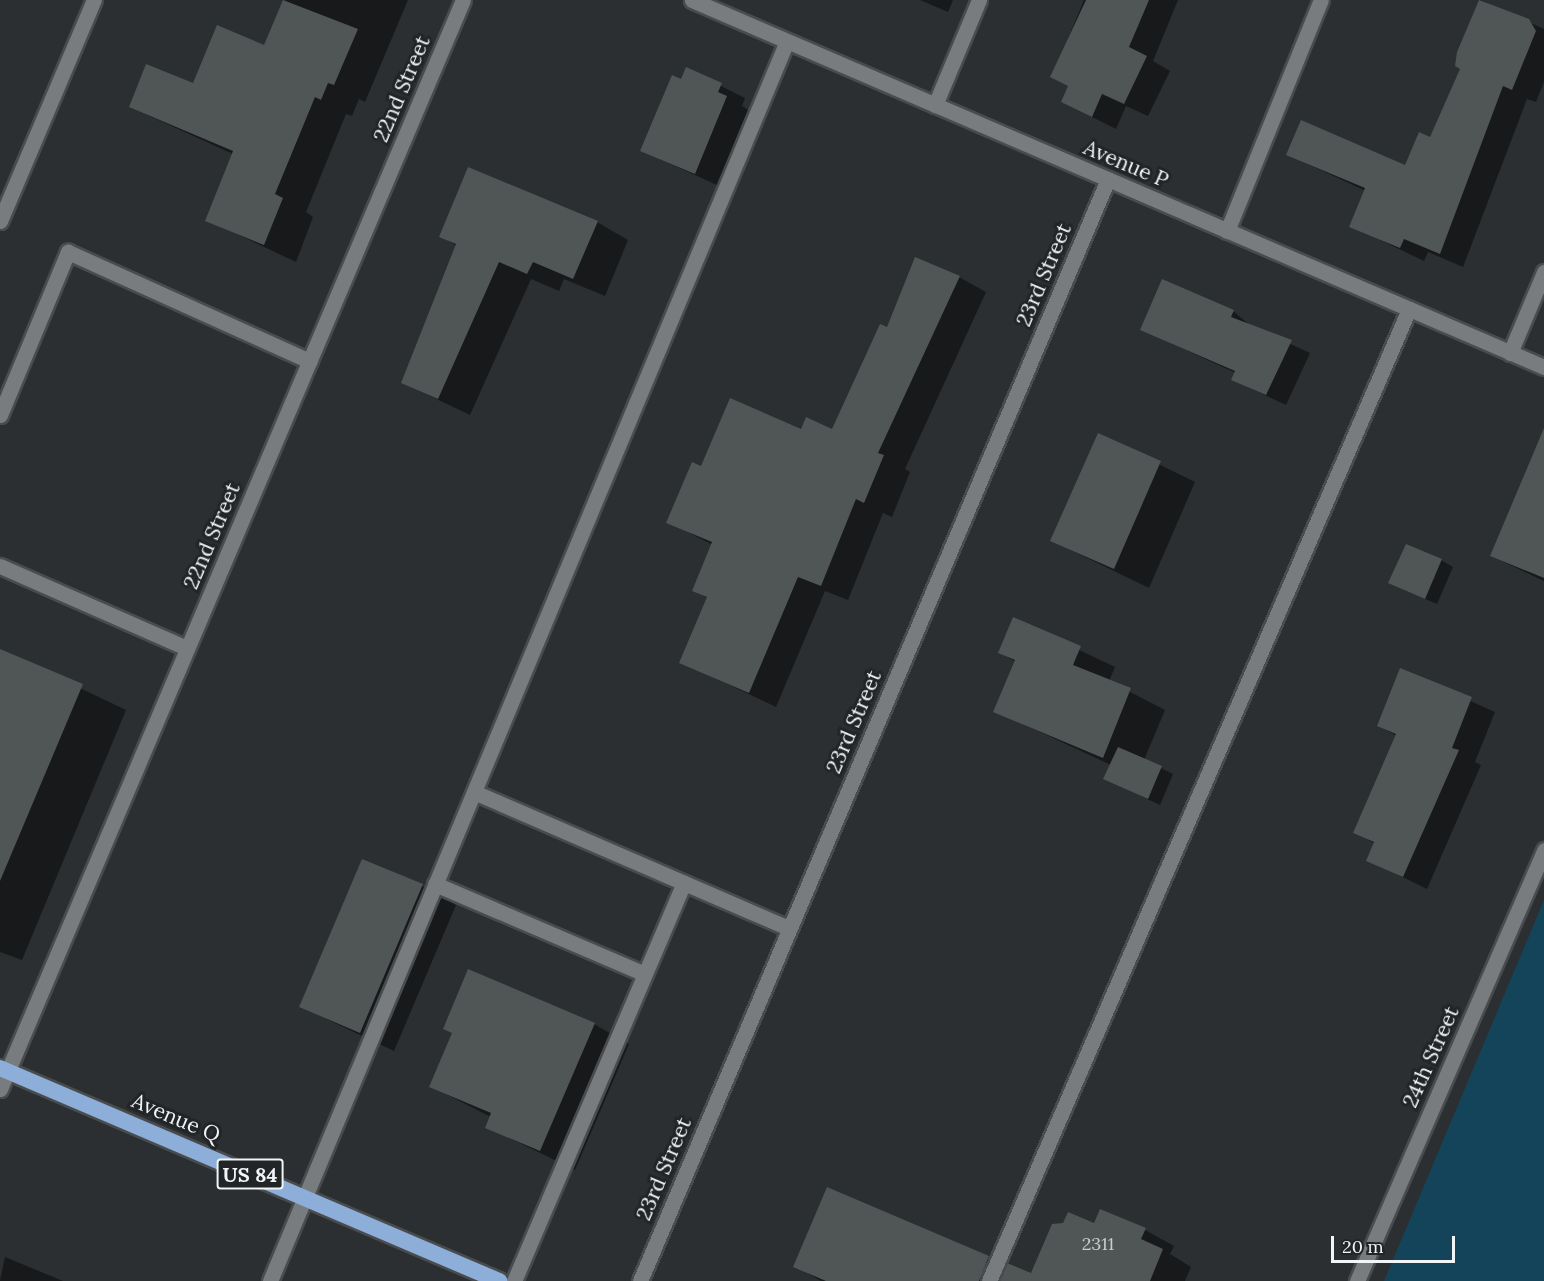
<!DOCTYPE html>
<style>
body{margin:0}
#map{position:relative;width:1544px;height:1281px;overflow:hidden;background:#2b2f31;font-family:Lora,serif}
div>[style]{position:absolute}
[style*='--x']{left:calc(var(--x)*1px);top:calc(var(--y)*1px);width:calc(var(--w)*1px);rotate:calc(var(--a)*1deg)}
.green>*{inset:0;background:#144459}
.shadow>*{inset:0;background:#0007}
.building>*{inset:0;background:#505556}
.roads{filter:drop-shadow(2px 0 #494c4e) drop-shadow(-2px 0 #494c4e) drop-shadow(0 2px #494c4e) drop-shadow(0 -2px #494c4e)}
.service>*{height:15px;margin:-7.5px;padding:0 7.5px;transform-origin:7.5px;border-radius:7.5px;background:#787c7f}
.minor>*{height:15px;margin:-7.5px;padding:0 7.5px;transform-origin:7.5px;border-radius:7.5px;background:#787c7f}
.trunk>*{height:16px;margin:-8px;padding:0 8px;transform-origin:8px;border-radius:8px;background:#8eaeda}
span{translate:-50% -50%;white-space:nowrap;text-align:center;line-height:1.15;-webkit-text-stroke:6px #212527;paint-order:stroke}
.number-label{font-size:18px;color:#caccce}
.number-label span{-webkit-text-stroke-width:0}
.shield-label span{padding:2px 4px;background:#212527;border:2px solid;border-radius:4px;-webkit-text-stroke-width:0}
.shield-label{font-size:20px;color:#f2f4f6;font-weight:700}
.street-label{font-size:21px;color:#f2f4f6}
.scale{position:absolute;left:1331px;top:1236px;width:124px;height:27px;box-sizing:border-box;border:3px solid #f2f4f6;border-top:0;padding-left:8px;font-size:18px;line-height:21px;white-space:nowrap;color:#f2f4f6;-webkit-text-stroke:4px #212527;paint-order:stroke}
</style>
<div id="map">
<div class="green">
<i style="clip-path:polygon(1544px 900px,1544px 1281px,1384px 1281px)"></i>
</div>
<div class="shadow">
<i style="clip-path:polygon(285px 0,408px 0,365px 102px,359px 99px,352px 116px,346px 114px,306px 212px,313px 217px,296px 262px,207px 220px,233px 154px,130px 107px,194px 85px,264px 47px)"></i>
<i style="clip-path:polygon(920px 0,953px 0,948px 12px)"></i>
<i style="clip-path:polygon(1084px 0,1178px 0,1153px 61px,1170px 71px,1148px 116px,1126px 106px,1116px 129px,1062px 102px,1070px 87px,1052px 77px)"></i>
<i style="clip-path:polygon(1480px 0,1544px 29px,1544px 82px,1536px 102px,1527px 99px,1463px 267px,1428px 252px,1424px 261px,1351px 226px,1366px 191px,1288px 155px,1406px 167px,1431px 139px,1462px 69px,1458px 52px)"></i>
<i style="clip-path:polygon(687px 69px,745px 98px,742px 106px,750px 111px,719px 186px,642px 151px)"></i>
<i style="clip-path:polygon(597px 222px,628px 240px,605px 296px,564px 279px,559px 291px,531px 279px,470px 415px,403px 383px,457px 246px,441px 236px)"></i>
<i style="clip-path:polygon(959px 277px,986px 292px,905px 469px,910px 472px,892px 517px,883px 513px,848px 600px,825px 591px,776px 707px,681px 662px,708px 598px,694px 590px,713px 545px,668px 522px,702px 468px,802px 431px,833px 431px,888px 329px)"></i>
<i style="clip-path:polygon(1233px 311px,1251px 326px,1310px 353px,1286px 405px,1233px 380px,1236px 373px,1142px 330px)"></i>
<i style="clip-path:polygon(1099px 435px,1195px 482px,1149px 588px,1052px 541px)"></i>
<i style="clip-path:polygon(1544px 471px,1544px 581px,1491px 556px)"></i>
<i style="clip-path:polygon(1441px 560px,1453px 567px,1437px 604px,1402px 589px)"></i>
<i style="clip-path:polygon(1014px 619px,1115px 667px,1109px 681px,1165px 710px,1144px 760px,1173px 774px,1160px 805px,1105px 779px,1111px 765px,995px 711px,1016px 662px,1000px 653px)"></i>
<i style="clip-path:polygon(0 650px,126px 710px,22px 960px,0 952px)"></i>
<i style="clip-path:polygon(1401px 670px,1495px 712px,1475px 762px,1481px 765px,1427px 889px,1368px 860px,1375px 844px,1355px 832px,1397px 736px,1379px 726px)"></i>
<i style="clip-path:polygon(422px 886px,456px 905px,394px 1051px,301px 1007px)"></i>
<i style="clip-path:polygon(594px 1024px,629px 1044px,575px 1170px,487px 1127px,491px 1117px,430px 1086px,453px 1033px)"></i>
<i style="clip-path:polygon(827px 1189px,1032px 1275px,1094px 1225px,1145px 1230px,1174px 1246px,1170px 1254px,1191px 1267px,1185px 1281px,821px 1281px,795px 1266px)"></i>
<i style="clip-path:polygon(5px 1257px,63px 1281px,0 1281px)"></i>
</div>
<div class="building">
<i style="clip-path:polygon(283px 0,358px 29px,334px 85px,328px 83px,321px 100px,315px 97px,275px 194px,283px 198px,264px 245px,205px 221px,233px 151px,129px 107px,146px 64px,193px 83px,217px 25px,264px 45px)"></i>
<i style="clip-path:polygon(1086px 0,1149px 0,1129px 47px,1147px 56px,1124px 104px,1102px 94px,1092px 117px,1061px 102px,1068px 86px,1050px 77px)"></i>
<i style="clip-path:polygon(1479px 0,1529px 19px,1536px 31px,1512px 90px,1503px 86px,1440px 254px,1404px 239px,1400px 248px,1349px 227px,1365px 188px,1286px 155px,1301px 120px,1405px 165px,1419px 132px,1430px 137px,1460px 69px,1455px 66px,1457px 52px)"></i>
<i style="clip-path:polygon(686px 67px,722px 83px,718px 92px,727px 96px,695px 174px,640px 151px,672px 75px,681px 79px)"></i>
<i style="clip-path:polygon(468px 167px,598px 221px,573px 279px,533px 262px,527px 274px,499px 262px,438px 399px,401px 383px,456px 244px,439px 237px)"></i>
<i style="clip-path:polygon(915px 257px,960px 276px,878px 453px,884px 455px,864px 503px,856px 499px,821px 586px,798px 577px,749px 693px,679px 663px,707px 597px,692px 591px,712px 542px,666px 523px,692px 462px,701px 466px,730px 398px,801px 429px,806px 417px,832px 429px,880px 324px,887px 327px)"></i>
<i style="clip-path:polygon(1162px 279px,1234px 310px,1231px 317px,1292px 340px,1266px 395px,1231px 380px,1235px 371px,1140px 330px)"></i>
<i style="clip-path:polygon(1544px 428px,1544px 578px,1490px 556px)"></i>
<i style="clip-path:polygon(1098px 433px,1161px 461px,1114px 569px,1050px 541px)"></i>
<i style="clip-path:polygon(1406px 544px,1442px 559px,1425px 599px,1388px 583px)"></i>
<i style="clip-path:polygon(1013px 617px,1081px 646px,1073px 665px,1131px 688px,1103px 758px,993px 712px,1015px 660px,998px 653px)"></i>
<i style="clip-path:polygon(0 649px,83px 684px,0 881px)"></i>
<i style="clip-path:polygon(1400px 668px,1472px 697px,1452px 748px,1459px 750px,1403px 877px,1366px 861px,1374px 842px,1353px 833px,1396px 734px,1377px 726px)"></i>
<i style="clip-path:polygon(1118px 747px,1162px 766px,1148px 799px,1103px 779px)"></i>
<i style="clip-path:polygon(362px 859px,423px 884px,360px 1033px,299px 1007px)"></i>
<i style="clip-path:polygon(468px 969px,595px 1023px,540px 1151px,485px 1128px,491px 1113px,429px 1087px,452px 1033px,443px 1029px)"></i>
<i style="clip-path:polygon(827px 1187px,989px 1256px,979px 1281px,826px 1281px,793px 1267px)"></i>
<i style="clip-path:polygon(1100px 1209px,1146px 1228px,1141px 1239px,1163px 1249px,1150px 1281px,1000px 1281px,1007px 1263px,1031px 1273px,1052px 1224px,1063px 1223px,1068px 1212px,1094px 1223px)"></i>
</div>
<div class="roads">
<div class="service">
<i style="--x:0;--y:221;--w:240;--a:-67"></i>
<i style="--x:1227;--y:231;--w:249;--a:-67.9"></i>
<i style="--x:0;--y:415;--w:177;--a:-67.4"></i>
<i style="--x:68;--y:252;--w:265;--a:24.3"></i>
<i style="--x:0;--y:566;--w:204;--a:23.7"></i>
<i style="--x:474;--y:792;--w:343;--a:23.4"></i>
<i style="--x:435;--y:884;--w:228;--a:23.2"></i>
<i style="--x:270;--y:1281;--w:1343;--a:-67.37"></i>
<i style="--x:514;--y:1281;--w:433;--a:-66.9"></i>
<i style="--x:989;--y:1281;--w:1059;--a:-66.63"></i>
</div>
<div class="minor">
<i style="--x:692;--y:0;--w:928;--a:23.3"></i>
<i style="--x:935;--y:105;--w:114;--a:-67.3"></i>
<i style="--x:1510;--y:353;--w:88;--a:-67.2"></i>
<i style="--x:0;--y:1089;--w:1183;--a:-66.97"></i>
<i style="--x:640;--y:1281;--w:1197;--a:-66.99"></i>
<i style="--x:1357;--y:1281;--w:470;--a:-66.5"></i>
</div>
<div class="trunk">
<i style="--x:0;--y:1068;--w:543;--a:23.12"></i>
</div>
</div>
<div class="number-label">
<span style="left:1098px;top:1244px">2311</span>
</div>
<div class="shield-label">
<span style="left:250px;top:1174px">US 84</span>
</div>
<div class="street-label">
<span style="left:402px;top:89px;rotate:-67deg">22nd Street</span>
<span style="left:1126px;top:164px;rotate:23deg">Avenue P</span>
<span style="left:1044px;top:275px;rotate:-67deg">23rd Street</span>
<span style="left:212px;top:536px;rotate:-67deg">22nd Street</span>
<span style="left:854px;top:722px;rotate:-67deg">23rd Street</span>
<span style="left:1431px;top:1057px;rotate:-66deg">24th Street</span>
<span style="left:176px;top:1118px;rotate:23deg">Avenue Q</span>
<span style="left:664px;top:1169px;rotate:-67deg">23rd Street</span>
</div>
<div class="scale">20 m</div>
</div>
